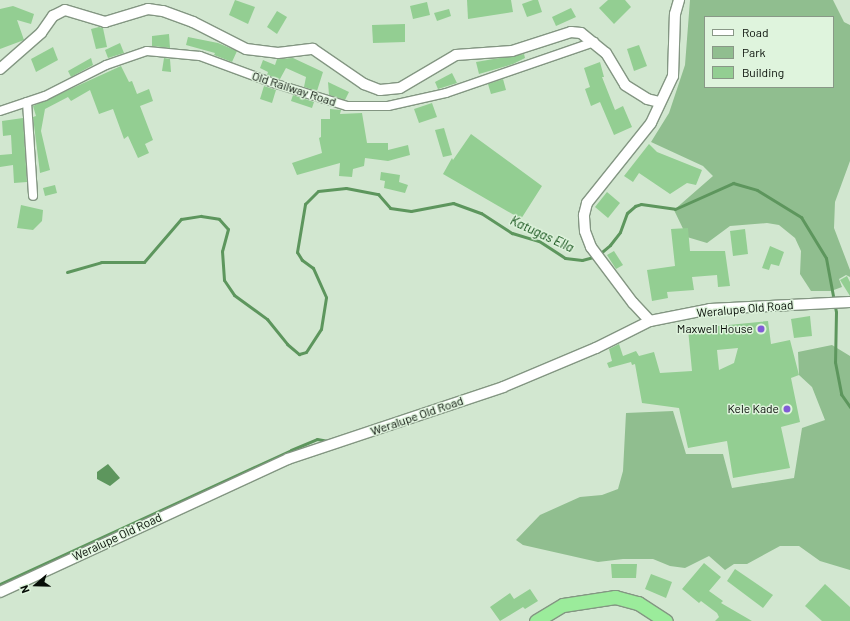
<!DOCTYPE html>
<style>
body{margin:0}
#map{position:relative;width:850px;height:621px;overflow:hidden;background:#d2e7d0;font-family:Barlow,sans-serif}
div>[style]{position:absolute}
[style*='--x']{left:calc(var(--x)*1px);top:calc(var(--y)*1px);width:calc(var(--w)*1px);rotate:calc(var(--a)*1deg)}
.green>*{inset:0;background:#90be8f}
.water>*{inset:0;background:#5d965d}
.stream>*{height:3px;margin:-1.5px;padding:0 1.5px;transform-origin:1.5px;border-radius:1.5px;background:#5d965d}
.building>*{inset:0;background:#93ce92}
.roads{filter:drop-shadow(1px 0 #839682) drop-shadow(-1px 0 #839682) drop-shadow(0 1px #839682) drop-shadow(0 -1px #839682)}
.minor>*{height:8px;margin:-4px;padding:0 4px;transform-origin:4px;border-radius:4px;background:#fff}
.tertiary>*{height:10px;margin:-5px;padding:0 5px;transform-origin:5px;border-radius:5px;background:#fff}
.trunk>*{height:13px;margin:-6.5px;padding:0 6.5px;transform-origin:6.5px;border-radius:6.5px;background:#9bec9b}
.dots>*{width:11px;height:11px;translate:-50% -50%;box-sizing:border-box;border:2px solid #dff4dd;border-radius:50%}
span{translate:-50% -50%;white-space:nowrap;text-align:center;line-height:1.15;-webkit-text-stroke:3px #dff4dd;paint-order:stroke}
.street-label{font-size:12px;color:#070d07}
.poi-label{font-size:12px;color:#070d07}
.right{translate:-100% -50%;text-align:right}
.water-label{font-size:13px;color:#07470d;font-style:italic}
.legend{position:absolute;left:704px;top:16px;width:130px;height:72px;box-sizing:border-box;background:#dff4dd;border:1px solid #899887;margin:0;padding:5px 7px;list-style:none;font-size:12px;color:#070d07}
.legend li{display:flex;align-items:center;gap:8px;height:20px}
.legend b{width:20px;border:1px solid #899887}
.north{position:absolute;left:16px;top:565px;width:40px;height:40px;-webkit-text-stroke:3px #dff4dd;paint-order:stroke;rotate:250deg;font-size:11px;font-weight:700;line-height:16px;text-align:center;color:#070d07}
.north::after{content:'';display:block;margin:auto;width:14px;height:18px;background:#070d07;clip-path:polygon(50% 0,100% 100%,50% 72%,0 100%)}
</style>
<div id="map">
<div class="green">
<i style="clip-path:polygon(evenodd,690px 0,833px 0,844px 22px,850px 25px,850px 161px,835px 202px,834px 228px,850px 270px,850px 277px,846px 275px,839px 279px,842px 287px,831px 291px,811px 291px,800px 274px,801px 251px,795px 238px,779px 225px,767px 223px,730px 226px,707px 243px,687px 237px,674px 210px,713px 176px,703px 166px,651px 142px,669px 113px,685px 65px,690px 0,705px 17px,833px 17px,833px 87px,705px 87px,705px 17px)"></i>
<i style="clip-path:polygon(832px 345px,850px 356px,850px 570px,820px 561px,799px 546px,780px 546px,747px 564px,734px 564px,725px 570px,709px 556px,685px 568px,670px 566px,653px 559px,623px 559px,598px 562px,523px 545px,516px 540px,540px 515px,580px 497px,602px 495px,618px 489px,623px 471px,626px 413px,673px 411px,686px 454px,723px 454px,732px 488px,794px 478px,802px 428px,825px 420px,812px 387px,799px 375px,798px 352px)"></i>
</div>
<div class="water">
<i style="clip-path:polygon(108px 464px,120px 478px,110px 486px,97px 479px,97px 472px)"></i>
</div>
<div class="stream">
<i style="--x:67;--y:272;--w:35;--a:-16"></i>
<i style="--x:101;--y:262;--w:43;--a:0"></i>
<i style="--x:144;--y:262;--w:57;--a:-49.3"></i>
<i style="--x:181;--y:219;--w:20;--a:-9"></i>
<i style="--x:201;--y:216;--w:18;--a:9"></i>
<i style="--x:219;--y:219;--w:13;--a:48"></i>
<i style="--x:228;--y:229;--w:23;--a:105"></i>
<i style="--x:222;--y:251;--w:29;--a:86"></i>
<i style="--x:224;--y:280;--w:18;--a:56"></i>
<i style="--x:234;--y:295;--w:41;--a:36"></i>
<i style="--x:267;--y:319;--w:32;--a:51"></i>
<i style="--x:287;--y:344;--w:16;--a:40"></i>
<i style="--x:299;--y:354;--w:7;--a:-16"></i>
<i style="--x:306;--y:352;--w:27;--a:-57"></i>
<i style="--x:321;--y:329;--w:32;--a:-81"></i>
<i style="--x:326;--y:297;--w:32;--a:-114"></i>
<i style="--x:313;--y:268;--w:14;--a:-144"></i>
<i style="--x:302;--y:260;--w:9;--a:-122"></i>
<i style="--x:297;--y:252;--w:49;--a:-80.5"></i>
<i style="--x:305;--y:204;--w:18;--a:-45"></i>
<i style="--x:318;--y:191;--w:28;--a:-6"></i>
<i style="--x:346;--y:188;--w:33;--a:11"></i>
<i style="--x:378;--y:194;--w:18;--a:49"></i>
<i style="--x:390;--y:208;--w:21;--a:8"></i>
<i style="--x:411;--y:211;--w:43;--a:-10.8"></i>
<i style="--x:453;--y:203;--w:30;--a:20"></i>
<i style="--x:481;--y:213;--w:37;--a:33"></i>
<i style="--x:512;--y:233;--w:28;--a:17"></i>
<i style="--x:539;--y:241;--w:31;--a:33"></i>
<i style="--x:565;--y:258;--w:17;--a:7"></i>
<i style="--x:582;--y:260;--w:16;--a:-15"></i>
<i style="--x:597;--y:256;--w:17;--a:-40"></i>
<i style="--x:610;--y:245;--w:16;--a:-52"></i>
<i style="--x:620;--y:232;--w:20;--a:-70"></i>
<i style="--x:627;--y:213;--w:11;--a:-41"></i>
<i style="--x:635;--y:206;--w:6;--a:-18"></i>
<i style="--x:641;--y:204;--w:34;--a:8"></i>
<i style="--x:675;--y:209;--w:64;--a:-24.1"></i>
<i style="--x:733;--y:183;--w:25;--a:16"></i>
<i style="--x:757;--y:190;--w:52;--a:31.5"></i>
<i style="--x:801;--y:217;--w:48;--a:58.6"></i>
<i style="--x:826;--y:258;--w:55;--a:79.5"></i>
<i style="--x:836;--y:312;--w:50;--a:91.1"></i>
<i style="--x:835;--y:362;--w:33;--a:79"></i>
<i style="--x:841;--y:394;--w:16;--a:55"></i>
<i style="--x:0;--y:584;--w:320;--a:-24.7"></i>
<i style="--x:291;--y:450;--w:28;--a:-23"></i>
<i style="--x:317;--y:439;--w:11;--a:10"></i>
</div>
<div class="building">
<i style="clip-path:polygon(235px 0,255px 7px,248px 24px,229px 15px)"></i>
<i style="clip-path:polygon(467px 0,511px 0,513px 12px,468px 19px)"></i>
<i style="clip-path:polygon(533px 0,538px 0,542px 12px,527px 17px,522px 4px)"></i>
<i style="clip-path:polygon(608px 0,625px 0,631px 7px,614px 24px,599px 8px)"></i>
<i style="clip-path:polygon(427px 2px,430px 15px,413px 19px,410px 6px)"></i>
<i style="clip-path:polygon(13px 6px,34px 14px,31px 24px,17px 20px,24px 40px,0 49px,0 9px)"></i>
<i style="clip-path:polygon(571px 8px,576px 17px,556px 26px,552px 17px)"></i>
<i style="clip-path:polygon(449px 9px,451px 16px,437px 21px,434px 13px)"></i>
<i style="clip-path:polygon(277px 11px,287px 17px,277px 34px,267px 27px)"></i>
<i style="clip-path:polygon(405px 24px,405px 42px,373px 43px,372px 25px)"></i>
<i style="clip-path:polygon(99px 27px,103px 28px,107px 47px,96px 49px,91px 29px)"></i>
<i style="clip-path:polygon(169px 34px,170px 48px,152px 46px,152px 36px)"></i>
<i style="clip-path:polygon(188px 37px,218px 43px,237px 51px,232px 62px,214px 55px,215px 53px,186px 45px)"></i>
<i style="clip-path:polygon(120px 43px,124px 53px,108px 58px,105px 50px)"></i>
<i style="clip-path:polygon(639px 45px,647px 66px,634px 71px,627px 49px)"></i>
<i style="clip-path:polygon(53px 47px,58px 60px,36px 72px,31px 59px)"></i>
<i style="clip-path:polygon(524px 54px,525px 58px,513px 64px,479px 74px,476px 62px)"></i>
<i style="clip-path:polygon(91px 58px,93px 65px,71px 77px,68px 71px)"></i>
<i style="clip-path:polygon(164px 58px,170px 59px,171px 72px,162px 71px)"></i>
<i style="clip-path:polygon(293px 58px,323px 72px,317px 91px,304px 87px,306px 77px,286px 68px,280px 79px,267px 75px,268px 72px,260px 68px,263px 60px,275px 65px,277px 59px)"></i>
<i style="clip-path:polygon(600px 62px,604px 77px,602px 77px,615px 110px,623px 106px,632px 127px,614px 135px,600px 102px,591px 106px,585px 89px,590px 87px,584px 68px)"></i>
<i style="clip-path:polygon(121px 66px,129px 82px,132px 81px,137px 94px,149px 89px,153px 101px,140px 106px,153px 140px,145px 144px,149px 153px,138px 158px,128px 136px,124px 139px,113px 109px,99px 114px,90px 90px,71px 101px,68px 97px,45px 109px,41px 131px,50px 170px,40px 173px,33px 117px,36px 116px,33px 106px)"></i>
<i style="clip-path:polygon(452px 73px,457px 83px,438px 89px,435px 82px)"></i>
<i style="clip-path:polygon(503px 79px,506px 90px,491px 94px,488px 84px)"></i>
<i style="clip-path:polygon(328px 82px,349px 92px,345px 100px,329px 95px)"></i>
<i style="clip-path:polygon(264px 86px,276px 90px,272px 103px,260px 99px)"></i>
<i style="clip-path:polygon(293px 95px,314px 102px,312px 108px,291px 101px)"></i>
<i style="clip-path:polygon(432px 103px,437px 117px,419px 123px,414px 109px)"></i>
<i style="clip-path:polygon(330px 109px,341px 110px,340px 114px,362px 113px,367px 143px,388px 143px,388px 150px,408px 145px,410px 155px,388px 161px,365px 158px,364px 166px,353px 169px,352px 177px,339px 176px,340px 163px,297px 175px,292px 163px,322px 153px,319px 138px,321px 137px,321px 119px,330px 119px)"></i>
<i style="clip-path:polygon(23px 118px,27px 182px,14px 183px,13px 165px,0 167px,0 155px,12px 154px,11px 135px,3px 136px,2px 121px)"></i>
<i style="clip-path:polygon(444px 128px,452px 155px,443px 157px,435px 130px)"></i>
<i style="clip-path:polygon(471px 134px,542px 186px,521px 219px,443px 174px,452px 158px,453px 160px)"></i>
<i style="clip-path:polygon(649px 144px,657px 152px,702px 170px,696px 185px,687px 183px,670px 194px,639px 173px,633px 182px,624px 176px)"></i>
<i style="clip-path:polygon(381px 172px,400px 175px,399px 182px,408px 185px,405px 193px,384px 188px,385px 181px,380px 180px)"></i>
<i style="clip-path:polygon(55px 185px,57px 193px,45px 196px,43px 188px)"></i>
<i style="clip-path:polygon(607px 192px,620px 203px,608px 218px,595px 207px)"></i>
<i style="clip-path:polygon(21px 205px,43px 210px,42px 221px,33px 230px,17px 228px)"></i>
<i style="clip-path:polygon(688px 228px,690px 251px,725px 251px,730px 286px,718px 287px,717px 275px,692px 277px,694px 290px,667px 292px,668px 298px,652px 301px,647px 270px,675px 266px,671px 229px)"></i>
<i style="clip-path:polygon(745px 229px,748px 254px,733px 256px,730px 231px)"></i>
<i style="clip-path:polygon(770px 246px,784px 252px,779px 266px,771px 264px,769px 270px,762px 268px)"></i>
<i style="clip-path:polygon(614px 251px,623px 265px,616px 269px,607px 255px)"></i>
<i style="clip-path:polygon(847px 276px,850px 282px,850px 296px,840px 280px)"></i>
<i style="clip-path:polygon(810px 316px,812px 336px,794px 338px,791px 319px)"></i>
<i style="clip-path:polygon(evenodd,768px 321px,771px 344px,790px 340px,799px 375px,791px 378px,800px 422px,781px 427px,790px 468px,733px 478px,727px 441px,688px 448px,679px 408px,642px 403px,635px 364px,632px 365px,631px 362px,609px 368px,607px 363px,612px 361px,609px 349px,619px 344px,623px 356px,636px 351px,639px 356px,654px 352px,660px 373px,692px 371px,688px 329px,768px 321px,738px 348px,734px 363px,719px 370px,717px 350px,738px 348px)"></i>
<i style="clip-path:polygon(704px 563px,721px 577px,709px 591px,723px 601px,721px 603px,752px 621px,715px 621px,719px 617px,717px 613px,701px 601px,699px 603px,682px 589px)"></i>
<i style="clip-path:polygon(611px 564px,637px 564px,636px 578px,612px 578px)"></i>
<i style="clip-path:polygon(735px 569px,773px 595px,763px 608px,727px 581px)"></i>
<i style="clip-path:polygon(651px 574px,672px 582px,666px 598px,645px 589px)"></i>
<i style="clip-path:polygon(825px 584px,850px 607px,850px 621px,822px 621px,805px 606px)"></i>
<i style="clip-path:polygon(530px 589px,538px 601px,525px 609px,523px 607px,500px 621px,490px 607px,510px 593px,514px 599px)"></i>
</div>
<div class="roads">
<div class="minor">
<i style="--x:27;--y:102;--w:94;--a:86.3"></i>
<i style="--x:0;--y:111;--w:47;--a:-18.4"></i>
<i style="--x:45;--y:96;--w:68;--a:-26.9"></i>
<i style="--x:106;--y:65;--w:43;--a:-18.9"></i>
<i style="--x:147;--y:51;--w:53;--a:5.4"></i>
<i style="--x:200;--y:56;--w:78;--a:20.3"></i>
<i style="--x:273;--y:83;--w:77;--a:17.3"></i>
<i style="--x:347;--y:106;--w:41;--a:0"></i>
<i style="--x:388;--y:106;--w:59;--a:-12.6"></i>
<i style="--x:446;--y:93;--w:157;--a:-19"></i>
</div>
<div class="tertiary">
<i style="--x:0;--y:69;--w:55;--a:-41.3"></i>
<i style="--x:41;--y:33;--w:21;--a:-55"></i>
<i style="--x:53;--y:16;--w:13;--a:-27"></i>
<i style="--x:65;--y:10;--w:42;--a:16.7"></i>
<i style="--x:105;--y:22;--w:45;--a:-16.8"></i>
<i style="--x:148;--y:9;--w:15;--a:8"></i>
<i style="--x:163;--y:11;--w:32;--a:20"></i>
<i style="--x:193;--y:22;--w:59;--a:27"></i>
<i style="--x:246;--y:49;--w:32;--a:7"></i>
<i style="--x:278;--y:53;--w:35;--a:-7"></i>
<i style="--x:313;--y:49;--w:62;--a:34.5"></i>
<i style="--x:364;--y:84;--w:17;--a:21"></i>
<i style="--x:380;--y:90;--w:20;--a:-6"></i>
<i style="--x:400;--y:88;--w:65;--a:-30.5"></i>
<i style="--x:456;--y:55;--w:56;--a:-4.1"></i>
<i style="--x:512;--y:51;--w:62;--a:-17.9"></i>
<i style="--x:571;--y:32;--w:10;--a:6"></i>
<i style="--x:581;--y:33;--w:32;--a:39"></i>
<i style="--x:606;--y:53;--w:37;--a:59"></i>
<i style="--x:625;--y:85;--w:26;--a:32"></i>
<i style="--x:647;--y:99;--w:12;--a:14"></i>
<i style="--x:650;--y:321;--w:25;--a:-133"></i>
<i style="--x:633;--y:303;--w:70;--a:-126.9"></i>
<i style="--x:591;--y:247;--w:17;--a:-111"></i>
<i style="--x:585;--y:231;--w:16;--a:-94"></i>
<i style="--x:584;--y:215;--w:12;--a:-76"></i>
<i style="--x:587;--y:203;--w:102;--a:-51.3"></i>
<i style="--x:651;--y:123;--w:52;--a:-64.9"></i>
<i style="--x:673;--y:76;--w:62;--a:-88.2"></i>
<i style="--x:675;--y:14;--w:15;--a:-74"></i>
<i style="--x:0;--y:592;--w:317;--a:-24.8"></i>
<i style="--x:288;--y:459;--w:227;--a:-18.5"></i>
<i style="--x:503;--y:387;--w:101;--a:-22.8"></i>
<i style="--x:596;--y:348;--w:60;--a:-26.6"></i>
<i style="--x:650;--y:321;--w:61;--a:-11.3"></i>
<i style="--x:710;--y:309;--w:140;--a:-2.9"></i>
</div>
<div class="trunk">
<i style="--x:536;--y:621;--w:31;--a:-31"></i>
<i style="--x:563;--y:605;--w:53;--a:-8.7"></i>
<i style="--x:615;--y:597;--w:24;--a:15"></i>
<i style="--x:638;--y:603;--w:33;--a:33"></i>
</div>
</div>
<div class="dots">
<i style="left:761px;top:329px;background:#815cd6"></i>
<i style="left:787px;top:409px;background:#815cd6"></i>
</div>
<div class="street-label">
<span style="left:294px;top:89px;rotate:18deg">Old Railway Road</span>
<span style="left:745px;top:309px;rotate:-5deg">Weralupe Old Road</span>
<span style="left:417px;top:416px;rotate:-19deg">Weralupe Old Road</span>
<span style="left:117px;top:537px;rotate:-25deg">Weralupe Old Road</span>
</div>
<div class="poi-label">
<span class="right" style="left:753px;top:329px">Maxwell House</span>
<span class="right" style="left:779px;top:409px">Kele Kade</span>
</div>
<div class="water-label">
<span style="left:542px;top:234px;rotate:25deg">Katugas Ella</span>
</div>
<ul class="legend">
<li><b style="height:5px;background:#fff"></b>Road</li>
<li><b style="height:11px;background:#90be8f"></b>Park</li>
<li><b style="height:11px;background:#93ce92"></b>Building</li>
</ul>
<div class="north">N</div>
</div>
